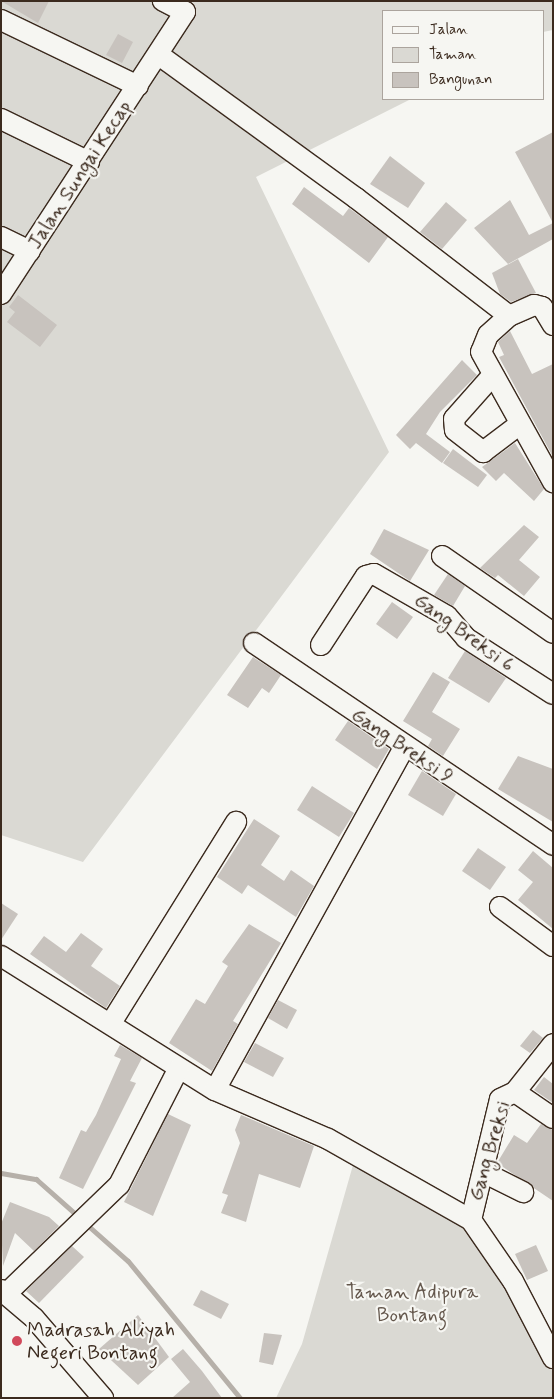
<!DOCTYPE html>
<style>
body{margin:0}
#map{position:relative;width:554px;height:1399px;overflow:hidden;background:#f6f6f2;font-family:Mynerve,sans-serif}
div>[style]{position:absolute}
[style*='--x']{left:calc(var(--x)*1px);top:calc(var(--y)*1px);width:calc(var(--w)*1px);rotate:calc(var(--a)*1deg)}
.green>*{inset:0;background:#dad9d3}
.stream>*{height:5px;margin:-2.5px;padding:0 2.5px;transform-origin:2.5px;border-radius:2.5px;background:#b6b0a9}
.building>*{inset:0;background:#c8c3be}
.roads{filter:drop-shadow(1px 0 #3b2a1e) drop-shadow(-1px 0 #3b2a1e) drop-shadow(0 1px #3b2a1e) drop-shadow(0 -1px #3b2a1e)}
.minor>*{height:20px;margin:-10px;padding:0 10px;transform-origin:10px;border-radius:10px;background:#f6f6f2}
.dots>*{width:14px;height:14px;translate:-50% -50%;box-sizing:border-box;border:2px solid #f6f6f2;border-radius:50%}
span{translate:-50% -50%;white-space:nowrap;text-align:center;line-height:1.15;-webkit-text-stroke:4.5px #f6f6f2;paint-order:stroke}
.street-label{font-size:20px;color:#3b2a1e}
.park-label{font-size:20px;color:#63564b}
.poi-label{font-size:20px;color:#3b2a1e}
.left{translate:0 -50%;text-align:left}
.frame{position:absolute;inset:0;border:2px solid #3b2a1e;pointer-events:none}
.legend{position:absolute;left:382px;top:10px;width:162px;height:90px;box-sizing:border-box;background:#f6f6f2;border:1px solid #aba49d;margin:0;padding:6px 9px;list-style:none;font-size:15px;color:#3b2a1e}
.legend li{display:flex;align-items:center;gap:10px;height:25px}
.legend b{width:25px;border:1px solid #aba49d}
</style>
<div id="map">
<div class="green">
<i style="clip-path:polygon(1px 1px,553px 1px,553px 30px,543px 32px,543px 11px,383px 11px,383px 99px,411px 99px,256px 177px,389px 452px,83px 862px,1px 835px)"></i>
<i style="clip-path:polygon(355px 1158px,478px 1233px,514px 1291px,553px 1373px,553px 1398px,276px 1398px,302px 1344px)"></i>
</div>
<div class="stream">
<i style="--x:1;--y:1173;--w:36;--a:10"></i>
<i style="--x:36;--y:1179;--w:57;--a:41.5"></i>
<i style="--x:85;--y:1223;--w:57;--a:41.5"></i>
<i style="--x:128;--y:1261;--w:177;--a:50.7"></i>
</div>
<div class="building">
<i style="clip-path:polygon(1px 1px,49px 1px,38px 23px)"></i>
<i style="clip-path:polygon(118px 34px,133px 42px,122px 63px,106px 55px)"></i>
<i style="clip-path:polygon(553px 132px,553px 239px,508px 264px,474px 228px,510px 200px,529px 235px,553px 223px,515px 152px)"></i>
<i style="clip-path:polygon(390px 156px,425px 183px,408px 208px,370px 184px)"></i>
<i style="clip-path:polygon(304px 187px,343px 216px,349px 208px,388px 237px,369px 263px,292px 204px)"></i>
<i style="clip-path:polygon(446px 202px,467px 220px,442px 249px,420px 232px)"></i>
<i style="clip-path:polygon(518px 259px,536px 293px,511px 302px,500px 294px,492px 273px)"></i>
<i style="clip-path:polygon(18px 295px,57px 325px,40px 347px,7px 322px,15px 312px,9px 307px)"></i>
<i style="clip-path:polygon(510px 331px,532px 374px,553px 364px,553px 457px,499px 357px,504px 355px,498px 342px)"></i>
<i style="clip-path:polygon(462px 360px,477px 375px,440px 412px,426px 434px,450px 452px,442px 463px,416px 443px,410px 449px,396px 435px)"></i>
<i style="clip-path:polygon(515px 443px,544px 489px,534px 501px,504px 473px,496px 481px,482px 467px)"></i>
<i style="clip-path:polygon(453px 449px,487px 475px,478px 487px,443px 463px)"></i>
<i style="clip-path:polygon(524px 525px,539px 537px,519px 560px,540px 577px,524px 596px,498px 575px,495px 578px,480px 568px)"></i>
<i style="clip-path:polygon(384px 529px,429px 550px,410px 581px,370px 554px)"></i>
<i style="clip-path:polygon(448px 574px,465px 586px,453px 606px,434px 595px)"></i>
<i style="clip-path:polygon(392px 602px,413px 617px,397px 639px,376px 624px)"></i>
<i style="clip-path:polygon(465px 651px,506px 678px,489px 703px,448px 678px)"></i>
<i style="clip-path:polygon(253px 657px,281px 675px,269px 693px,262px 688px,248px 708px,227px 695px)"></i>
<i style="clip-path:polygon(433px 672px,450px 682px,432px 712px,460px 729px,443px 756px,428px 746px,432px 739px,403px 721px)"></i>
<i style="clip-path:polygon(348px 721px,389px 749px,377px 769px,335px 740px)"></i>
<i style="clip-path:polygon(518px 756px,553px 769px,553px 822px,498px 789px)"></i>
<i style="clip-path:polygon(422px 771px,456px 794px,443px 816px,408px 795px)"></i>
<i style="clip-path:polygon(312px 786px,354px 813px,339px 837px,297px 810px)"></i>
<i style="clip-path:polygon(254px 819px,280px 836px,261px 865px,284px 881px,291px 870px,314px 886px,296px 917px,248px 885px,242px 894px,217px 877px)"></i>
<i style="clip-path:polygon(478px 848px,506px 867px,490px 890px,462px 871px)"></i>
<i style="clip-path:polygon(533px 851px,553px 868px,553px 929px,518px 900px,533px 882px,518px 870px)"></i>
<i style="clip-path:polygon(1px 903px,18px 914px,1px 940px)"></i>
<i style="clip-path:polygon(249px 924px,281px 943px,233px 1021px,238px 1024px,212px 1071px,169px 1043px,196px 999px,205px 1004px,228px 966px,222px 962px)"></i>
<i style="clip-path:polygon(81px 933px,103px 949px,91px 966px,120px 986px,106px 1008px,30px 954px,44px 936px,66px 952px)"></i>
<i style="clip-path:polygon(278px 1000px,297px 1010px,287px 1029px,268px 1018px)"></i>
<i style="clip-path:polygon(533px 1030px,543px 1038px,530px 1053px,520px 1046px)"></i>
<i style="clip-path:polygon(255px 1043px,284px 1058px,273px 1077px,244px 1062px)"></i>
<i style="clip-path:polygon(120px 1045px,142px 1058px,130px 1081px,136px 1083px,83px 1189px,59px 1178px,81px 1130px,86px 1132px,96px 1115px,121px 1059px,114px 1056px)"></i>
<i style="clip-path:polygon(544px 1077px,553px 1084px,553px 1103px,534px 1090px)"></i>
<i style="clip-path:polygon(168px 1114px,191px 1125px,153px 1216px,124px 1202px)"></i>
<i style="clip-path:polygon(241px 1115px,314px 1146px,300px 1188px,259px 1174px,246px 1222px,221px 1213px,228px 1195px,222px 1193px,240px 1143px,235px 1130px)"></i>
<i style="clip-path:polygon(541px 1124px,553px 1130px,553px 1201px,497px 1163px,514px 1135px,527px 1143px)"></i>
<i style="clip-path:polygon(10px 1202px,49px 1217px,59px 1226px,34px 1251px,15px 1233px,3px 1266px,1px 1224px)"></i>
<i style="clip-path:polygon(536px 1245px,548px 1271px,527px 1280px,515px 1254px)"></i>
<i style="clip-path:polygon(72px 1246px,84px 1257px,39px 1303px,26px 1291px)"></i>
<i style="clip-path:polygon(201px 1290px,229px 1304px,221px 1319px,193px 1305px)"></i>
<i style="clip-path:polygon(138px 1315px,169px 1357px,138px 1385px,99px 1349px)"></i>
<i style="clip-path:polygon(264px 1333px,282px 1335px,273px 1365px,259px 1362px)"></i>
<i style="clip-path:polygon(183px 1349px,202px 1371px,222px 1398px,172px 1398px,190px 1382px,171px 1359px)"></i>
</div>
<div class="roads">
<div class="minor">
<i style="--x:1;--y:20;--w:152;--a:25.7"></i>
<i style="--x:159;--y:55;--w:243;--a:36"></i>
<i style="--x:356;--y:198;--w:193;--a:37.6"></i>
<i style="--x:1;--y:119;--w:98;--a:26"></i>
<i style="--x:1;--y:237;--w:32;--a:26"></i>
<i style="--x:1;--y:294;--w:337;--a:-56.9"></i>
<i style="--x:185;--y:12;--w:25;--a:-153"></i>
<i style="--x:553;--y:325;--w:21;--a:-121"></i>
<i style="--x:542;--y:307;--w:8;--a:-166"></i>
<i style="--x:534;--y:305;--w:27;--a:156"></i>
<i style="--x:509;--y:316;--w:28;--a:138"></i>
<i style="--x:488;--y:335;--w:18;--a:112"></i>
<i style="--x:481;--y:352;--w:149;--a:61"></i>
<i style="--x:492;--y:376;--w:57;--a:131.5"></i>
<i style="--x:454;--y:419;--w:11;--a:85"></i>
<i style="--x:455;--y:430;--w:36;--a:38"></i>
<i style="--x:483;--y:452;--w:46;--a:-37.1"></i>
<i style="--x:442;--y:556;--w:135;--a:34.7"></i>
<i style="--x:254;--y:643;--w:361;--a:34"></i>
<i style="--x:321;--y:645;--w:82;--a:-56.9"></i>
<i style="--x:366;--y:576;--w:8;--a:-14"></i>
<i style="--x:374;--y:574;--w:84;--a:29.9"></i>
<i style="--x:447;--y:616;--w:29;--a:49"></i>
<i style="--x:466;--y:638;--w:103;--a:32.8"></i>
<i style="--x:500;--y:907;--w:66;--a:36.3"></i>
<i style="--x:1;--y:956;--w:252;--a:32.1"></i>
<i style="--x:215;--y:1090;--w:392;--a:-61.1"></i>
<i style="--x:111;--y:1023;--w:237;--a:-58.1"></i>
<i style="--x:215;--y:1090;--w:123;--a:23.4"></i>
<i style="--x:328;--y:1139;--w:164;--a:29.5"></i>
<i style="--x:471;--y:1220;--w:74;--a:55.5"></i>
<i style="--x:513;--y:1281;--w:87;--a:62.5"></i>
<i style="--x:515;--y:1092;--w:61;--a:-51.6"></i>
<i style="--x:515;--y:1092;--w:46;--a:34.4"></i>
<i style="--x:483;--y:1172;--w:45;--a:26.6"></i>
<i style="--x:471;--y:1220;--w:124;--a:-76.5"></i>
<i style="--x:500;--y:1099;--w:17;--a:-25"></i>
<i style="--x:1;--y:1290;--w:43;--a:40.3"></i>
<i style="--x:34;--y:1318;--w:106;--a:49.2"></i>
<i style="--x:7;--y:1293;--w:156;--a:-44"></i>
<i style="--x:119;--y:1185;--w:131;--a:-62.9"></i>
</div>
</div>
<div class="dots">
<i style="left:17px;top:1341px;background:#d1495b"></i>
</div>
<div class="street-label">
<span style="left:80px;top:175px;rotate:-57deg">Jalan Sungai Kecap</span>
<span style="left:464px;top:633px;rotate:36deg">Gang Breksi 6</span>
<span style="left:402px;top:746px;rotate:34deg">Gang Breksi 9</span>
<span style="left:490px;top:1151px;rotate:-74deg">Gang Breksi</span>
</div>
<div class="park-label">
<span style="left:412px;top:1304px">Taman Adipura<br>Bontang</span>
</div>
<div class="poi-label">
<span class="left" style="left:27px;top:1342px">Madrasah Aliyah<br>Negeri Bontang</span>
</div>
<div class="frame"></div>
<ul class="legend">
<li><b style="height:6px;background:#f6f6f2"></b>Jalan</li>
<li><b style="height:14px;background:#dad9d3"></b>Taman</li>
<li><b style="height:14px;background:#c8c3be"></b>Bangunan</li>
</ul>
</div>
